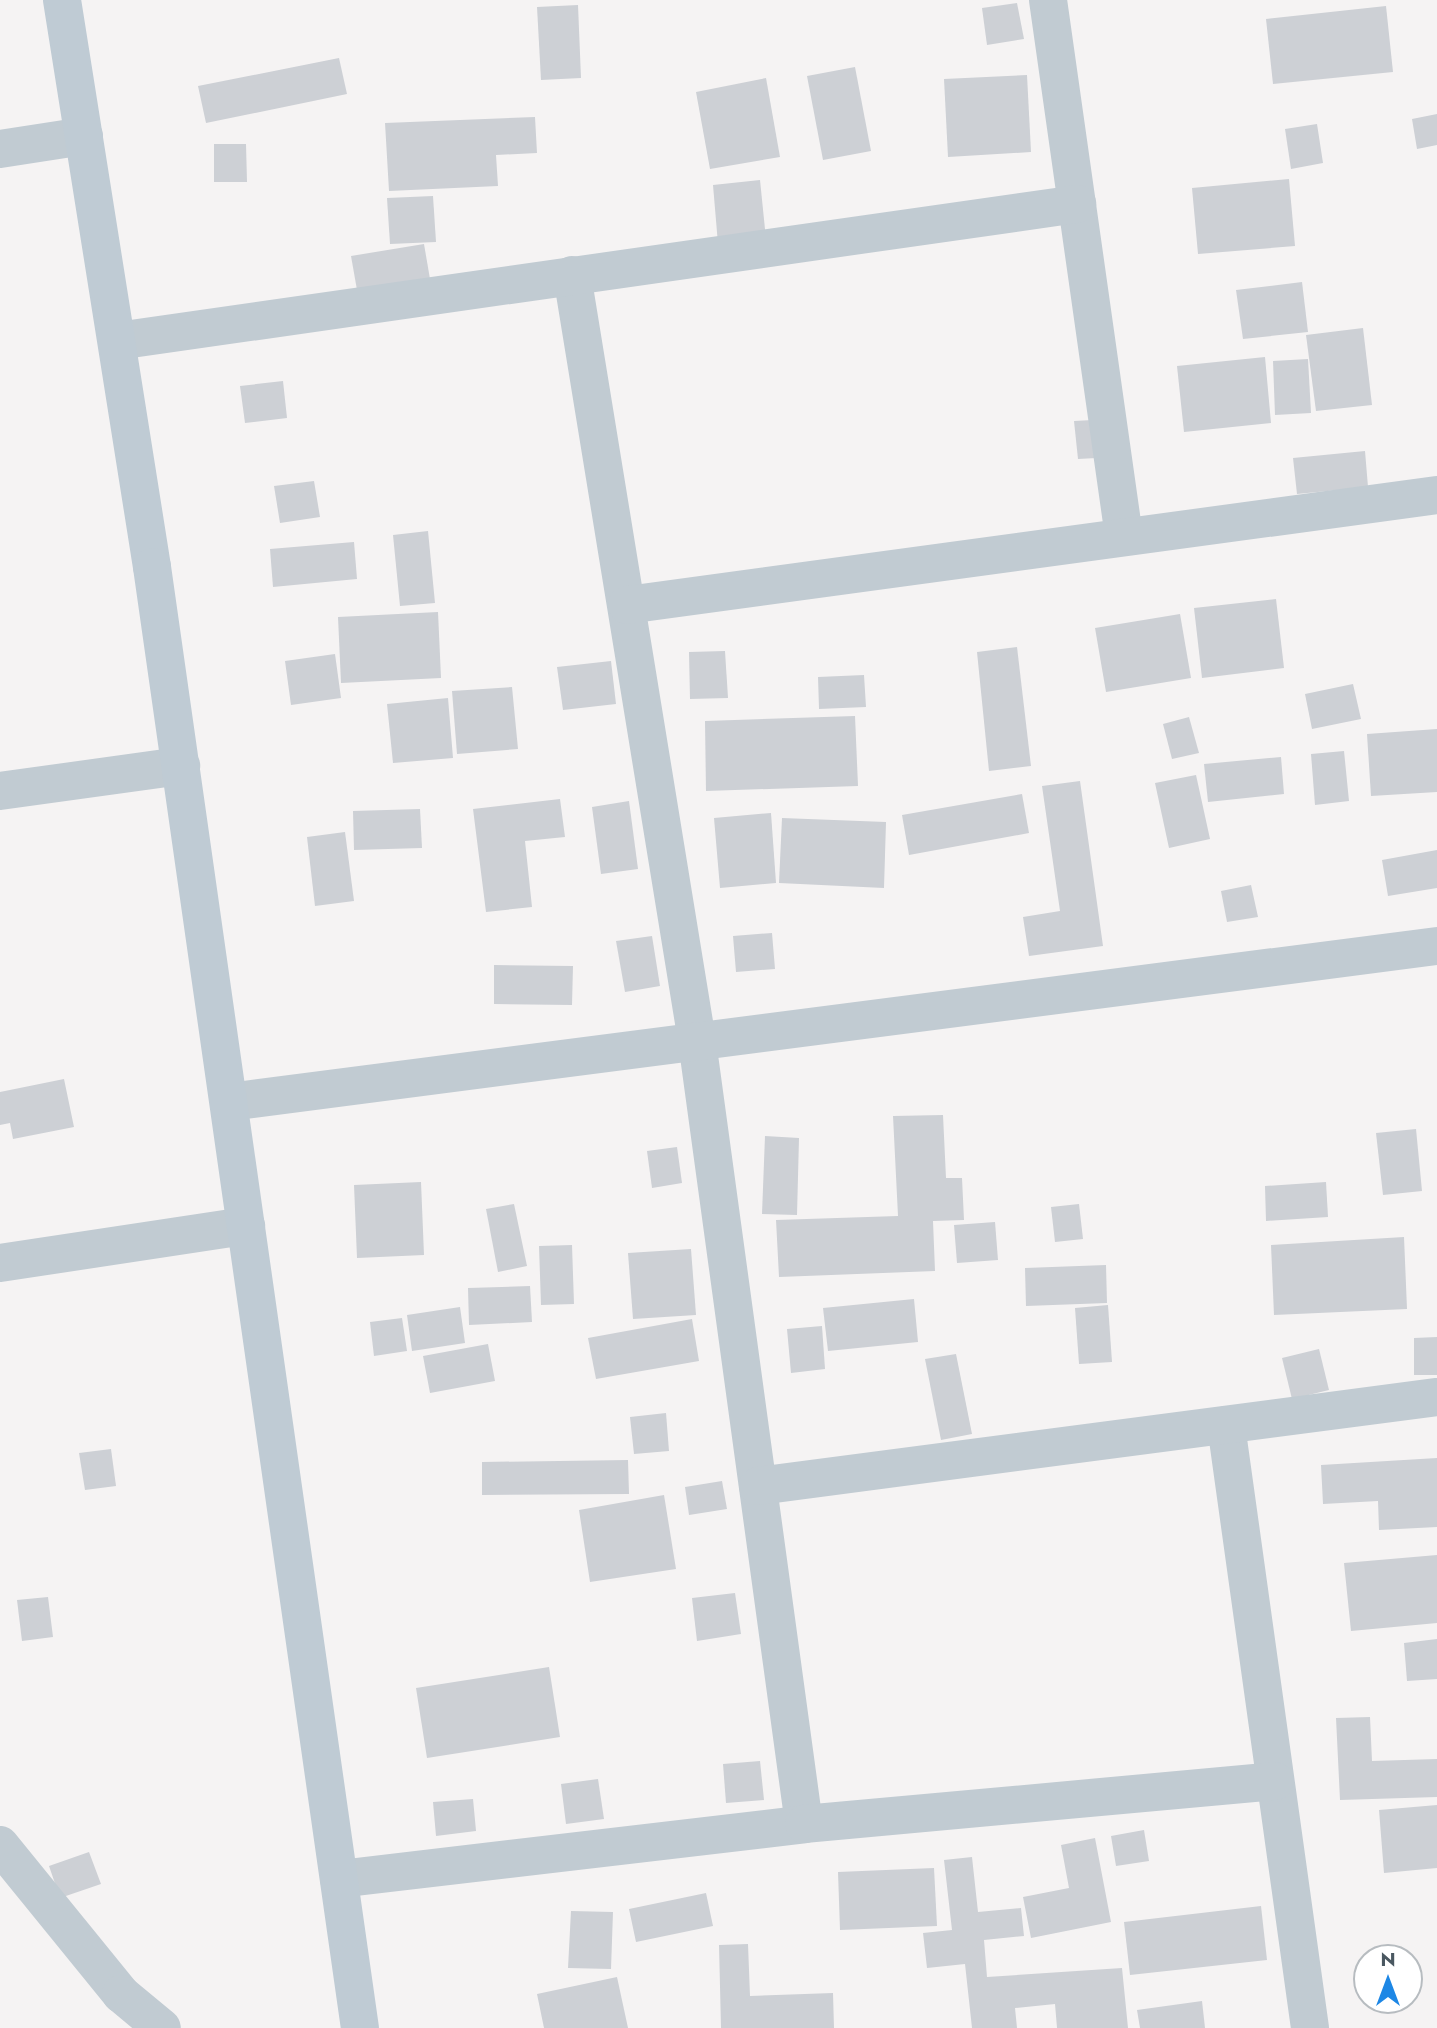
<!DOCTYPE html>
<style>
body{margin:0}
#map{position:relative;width:1437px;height:2028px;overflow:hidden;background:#f5f3f3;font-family:Jost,sans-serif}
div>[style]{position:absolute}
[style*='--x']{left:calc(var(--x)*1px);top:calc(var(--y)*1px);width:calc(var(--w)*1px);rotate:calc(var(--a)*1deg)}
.building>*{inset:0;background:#cdd0d5}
.street>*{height:38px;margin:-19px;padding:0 19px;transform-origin:19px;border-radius:19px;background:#c1cbd2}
.secondary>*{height:38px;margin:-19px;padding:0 19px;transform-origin:19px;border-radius:19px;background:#bfcbd4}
span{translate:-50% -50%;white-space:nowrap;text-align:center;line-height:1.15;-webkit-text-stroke:5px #fff;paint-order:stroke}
.north{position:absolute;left:1353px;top:1944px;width:70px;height:70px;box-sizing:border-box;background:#fff;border:2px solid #b7bcc0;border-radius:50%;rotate:0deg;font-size:19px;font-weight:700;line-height:28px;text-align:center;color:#4a5861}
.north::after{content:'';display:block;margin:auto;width:24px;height:32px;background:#1d87e5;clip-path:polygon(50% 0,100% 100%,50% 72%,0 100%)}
</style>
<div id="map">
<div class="building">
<i style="clip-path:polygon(1017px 3px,1024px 39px,987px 45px,982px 8px)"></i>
<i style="clip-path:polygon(578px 5px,581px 78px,541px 80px,537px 7px)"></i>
<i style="clip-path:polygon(1386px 6px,1393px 72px,1273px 84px,1266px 19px)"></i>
<i style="clip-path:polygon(339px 58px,347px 94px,206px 123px,198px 86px)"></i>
<i style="clip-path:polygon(855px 67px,871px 151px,823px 160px,807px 76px)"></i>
<i style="clip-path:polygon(1027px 75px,1031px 152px,948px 157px,944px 79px)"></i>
<i style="clip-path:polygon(766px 78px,780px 157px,710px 169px,696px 92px)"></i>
<i style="clip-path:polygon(1437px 114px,1437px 145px,1417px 149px,1412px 119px)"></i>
<i style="clip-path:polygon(535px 117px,537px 153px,496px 155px,498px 186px,389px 191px,385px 123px)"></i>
<i style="clip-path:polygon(1317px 124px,1323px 163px,1291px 169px,1285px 129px)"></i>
<i style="clip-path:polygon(214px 144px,246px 144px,247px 182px,214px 182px)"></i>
<i style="clip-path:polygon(1289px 179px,1295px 246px,1198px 254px,1192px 188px)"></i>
<i style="clip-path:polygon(760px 180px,766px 239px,718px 244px,713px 185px)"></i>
<i style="clip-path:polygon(433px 196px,436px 242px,390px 244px,387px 198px)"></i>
<i style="clip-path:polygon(424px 244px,430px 279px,357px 290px,351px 256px)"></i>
<i style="clip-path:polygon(1302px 282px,1308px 332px,1243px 339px,1236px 290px)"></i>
<i style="clip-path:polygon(1363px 328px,1372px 405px,1316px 411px,1306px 335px)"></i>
<i style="clip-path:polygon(1265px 357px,1271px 423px,1184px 432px,1177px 366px)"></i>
<i style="clip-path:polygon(1308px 359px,1311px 413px,1275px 415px,1273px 361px)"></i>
<i style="clip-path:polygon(283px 381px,287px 418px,245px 423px,240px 386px)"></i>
<i style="clip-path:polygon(1112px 419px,1115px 457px,1078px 459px,1074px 421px)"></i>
<i style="clip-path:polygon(1365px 451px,1368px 487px,1297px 494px,1293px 458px)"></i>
<i style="clip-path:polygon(314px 481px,320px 517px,280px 523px,274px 486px)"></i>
<i style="clip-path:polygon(428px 531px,435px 603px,400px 606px,393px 535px)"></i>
<i style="clip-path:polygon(354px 542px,357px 579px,273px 587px,270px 549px)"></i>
<i style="clip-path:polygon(1276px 599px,1284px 668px,1202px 678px,1194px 608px)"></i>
<i style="clip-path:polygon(438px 612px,441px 678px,341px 683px,338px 617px)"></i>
<i style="clip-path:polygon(1180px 614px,1191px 678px,1106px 692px,1095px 628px)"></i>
<i style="clip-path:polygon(1017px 647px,1031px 766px,989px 771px,977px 652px)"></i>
<i style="clip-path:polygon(725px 651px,728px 698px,690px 699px,689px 652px)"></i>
<i style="clip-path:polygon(335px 654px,341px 698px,291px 705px,285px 661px)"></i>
<i style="clip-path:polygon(611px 661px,616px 704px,563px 710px,557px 667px)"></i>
<i style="clip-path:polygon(864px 675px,866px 707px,819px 709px,818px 677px)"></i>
<i style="clip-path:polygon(1353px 684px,1361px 719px,1312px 729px,1305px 694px)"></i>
<i style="clip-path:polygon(512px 687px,518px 749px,457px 754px,452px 691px)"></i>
<i style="clip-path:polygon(448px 698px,453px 758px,393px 763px,387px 704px)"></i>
<i style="clip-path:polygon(855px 716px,858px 786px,706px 791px,705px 721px)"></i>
<i style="clip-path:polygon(1189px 717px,1199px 753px,1172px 759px,1163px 724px)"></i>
<i style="clip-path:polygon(1437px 729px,1437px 792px,1371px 796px,1367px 734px)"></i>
<i style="clip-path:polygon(1344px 751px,1349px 801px,1315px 805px,1311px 754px)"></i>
<i style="clip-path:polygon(1281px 757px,1284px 794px,1208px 802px,1204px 764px)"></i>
<i style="clip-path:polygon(1196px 775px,1210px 839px,1169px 848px,1155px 783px)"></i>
<i style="clip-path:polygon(1080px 781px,1103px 946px,1029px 956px,1023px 917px,1060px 911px,1042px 786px)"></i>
<i style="clip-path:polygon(1022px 794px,1029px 833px,909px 855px,902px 815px)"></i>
<i style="clip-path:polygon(560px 799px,565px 837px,525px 841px,532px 907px,486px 912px,473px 809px)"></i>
<i style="clip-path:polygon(629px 801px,638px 869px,601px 874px,592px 807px)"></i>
<i style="clip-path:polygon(420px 809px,422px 848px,354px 850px,353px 811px)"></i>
<i style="clip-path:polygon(771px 813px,776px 883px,720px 888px,714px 818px)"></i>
<i style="clip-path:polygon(782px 818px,886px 822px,884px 888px,779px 883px)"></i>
<i style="clip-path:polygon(345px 832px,354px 901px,315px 906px,307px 837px)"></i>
<i style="clip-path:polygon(1437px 850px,1437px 888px,1388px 896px,1382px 860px)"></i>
<i style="clip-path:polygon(1251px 885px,1258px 917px,1227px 922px,1221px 891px)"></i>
<i style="clip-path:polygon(772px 933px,775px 969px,736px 972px,733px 936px)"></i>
<i style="clip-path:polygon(652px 936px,660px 986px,625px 992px,616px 941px)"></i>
<i style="clip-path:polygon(494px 965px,573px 966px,572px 1005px,494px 1004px)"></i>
<i style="clip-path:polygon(64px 1079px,74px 1127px,13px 1139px,10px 1123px,0 1125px,0 1092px)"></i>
<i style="clip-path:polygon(943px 1115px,946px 1178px,962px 1178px,964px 1220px,933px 1221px,935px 1271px,779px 1277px,776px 1220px,898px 1216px,893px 1116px)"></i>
<i style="clip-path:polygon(1416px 1129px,1422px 1191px,1383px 1195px,1376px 1133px)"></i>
<i style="clip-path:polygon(765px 1136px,799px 1138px,797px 1215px,762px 1214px)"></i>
<i style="clip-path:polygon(677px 1147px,682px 1183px,652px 1188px,647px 1151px)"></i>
<i style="clip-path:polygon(421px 1182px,424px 1255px,357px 1258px,354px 1185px)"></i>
<i style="clip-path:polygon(1326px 1182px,1328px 1217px,1266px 1221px,1265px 1186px)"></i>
<i style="clip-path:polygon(514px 1204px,527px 1266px,498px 1272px,486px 1209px)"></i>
<i style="clip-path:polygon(1079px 1204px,1083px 1239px,1055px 1242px,1051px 1207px)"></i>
<i style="clip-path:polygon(995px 1222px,998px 1260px,957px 1263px,954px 1225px)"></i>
<i style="clip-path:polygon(1404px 1237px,1407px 1309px,1274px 1315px,1271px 1245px)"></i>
<i style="clip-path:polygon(572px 1245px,574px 1304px,541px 1305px,539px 1246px)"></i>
<i style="clip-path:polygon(691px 1249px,696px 1315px,633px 1319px,628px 1253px)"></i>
<i style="clip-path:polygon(1106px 1265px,1107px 1303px,1026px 1306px,1025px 1268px)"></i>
<i style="clip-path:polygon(530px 1286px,532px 1322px,469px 1325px,468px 1288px)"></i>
<i style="clip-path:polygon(914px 1299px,918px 1342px,828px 1351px,823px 1308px)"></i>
<i style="clip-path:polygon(1108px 1305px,1112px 1362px,1079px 1364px,1075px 1308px)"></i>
<i style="clip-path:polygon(460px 1307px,465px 1343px,412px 1351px,407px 1315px)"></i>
<i style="clip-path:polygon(402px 1318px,407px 1351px,374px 1356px,370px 1322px)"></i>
<i style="clip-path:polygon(692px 1319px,699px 1361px,596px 1379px,588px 1338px)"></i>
<i style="clip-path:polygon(822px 1326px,825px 1369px,791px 1373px,787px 1329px)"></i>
<i style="clip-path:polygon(1437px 1337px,1437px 1375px,1414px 1375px,1414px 1338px)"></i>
<i style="clip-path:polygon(488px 1344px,495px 1381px,430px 1393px,423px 1356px)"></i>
<i style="clip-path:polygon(1319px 1349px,1329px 1390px,1292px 1399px,1282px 1358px)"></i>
<i style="clip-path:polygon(956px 1354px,972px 1434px,941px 1440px,925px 1359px)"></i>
<i style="clip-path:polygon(666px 1413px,669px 1451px,634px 1454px,630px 1417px)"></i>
<i style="clip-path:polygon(111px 1449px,116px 1486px,85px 1490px,79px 1453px)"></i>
<i style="clip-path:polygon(1437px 1458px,1437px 1527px,1379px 1530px,1378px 1501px,1323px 1504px,1321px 1465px)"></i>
<i style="clip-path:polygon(628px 1460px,629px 1494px,482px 1495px,482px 1462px)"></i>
<i style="clip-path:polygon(722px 1481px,727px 1509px,689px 1515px,685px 1487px)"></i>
<i style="clip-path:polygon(664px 1495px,676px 1569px,590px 1582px,579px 1510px)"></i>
<i style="clip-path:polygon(1437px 1555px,1437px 1623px,1351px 1631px,1344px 1563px)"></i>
<i style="clip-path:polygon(735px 1593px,741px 1634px,697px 1641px,692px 1598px)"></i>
<i style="clip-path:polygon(48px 1597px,53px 1637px,22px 1641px,17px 1600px)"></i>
<i style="clip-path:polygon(1437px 1639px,1437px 1679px,1407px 1681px,1404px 1643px)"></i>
<i style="clip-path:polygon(549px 1667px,560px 1737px,427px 1758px,416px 1688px)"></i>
<i style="clip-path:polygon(1370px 1717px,1372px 1761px,1437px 1759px,1437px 1797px,1340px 1800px,1336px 1718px)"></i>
<i style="clip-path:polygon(760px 1761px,764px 1800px,726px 1803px,723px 1764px)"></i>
<i style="clip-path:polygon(598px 1779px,604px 1819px,566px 1824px,561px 1784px)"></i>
<i style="clip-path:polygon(473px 1799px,476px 1831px,436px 1836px,433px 1802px)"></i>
<i style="clip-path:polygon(1437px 1805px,1437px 1868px,1384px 1873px,1379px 1810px)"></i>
<i style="clip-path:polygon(1144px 1830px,1149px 1861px,1116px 1866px,1111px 1836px)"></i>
<i style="clip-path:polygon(1095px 1838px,1111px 1922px,1031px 1938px,1023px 1897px,1069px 1888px,1061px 1845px)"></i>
<i style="clip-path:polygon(89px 1852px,101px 1884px,60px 1898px,49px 1866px)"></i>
<i style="clip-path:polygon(972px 1857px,978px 1912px,1021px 1908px,1024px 1936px,984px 1940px,987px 1977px,1122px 1968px,1128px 2028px,1057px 2028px,1055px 2004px,1015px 2008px,1017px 2028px,972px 2028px,965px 1964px,927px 1968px,923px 1933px,952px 1930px,944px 1860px)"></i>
<i style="clip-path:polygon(934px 1868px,937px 1926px,840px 1930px,838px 1872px)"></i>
<i style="clip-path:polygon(706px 1893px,713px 1926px,636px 1942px,629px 1909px)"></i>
<i style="clip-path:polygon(1261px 1906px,1267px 1960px,1130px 1975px,1124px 1922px)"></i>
<i style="clip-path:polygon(571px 1911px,613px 1912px,611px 1969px,568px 1968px)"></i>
<i style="clip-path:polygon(748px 1944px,750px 1996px,833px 1993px,834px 2028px,721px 2028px,719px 1945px)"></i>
<i style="clip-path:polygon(617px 1977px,628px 2028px,544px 2028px,537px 1994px)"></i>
<i style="clip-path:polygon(1202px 2001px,1205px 2028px,1140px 2028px,1137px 2010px)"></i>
</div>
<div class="street">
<i style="--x:1048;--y:0;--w:542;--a:81.94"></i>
<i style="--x:0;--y:149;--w:85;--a:-8.8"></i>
<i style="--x:572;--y:275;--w:776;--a:80.73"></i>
<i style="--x:697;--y:1041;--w:790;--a:82.22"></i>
<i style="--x:117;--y:341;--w:970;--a:-8.12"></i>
<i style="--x:627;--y:605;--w:817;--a:-7.73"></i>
<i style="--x:0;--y:791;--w:183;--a:-7.9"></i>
<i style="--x:229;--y:1102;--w:1218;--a:-7.36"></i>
<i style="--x:0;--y:1263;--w:249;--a:-8.6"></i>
<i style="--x:1226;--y:1425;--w:609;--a:82.07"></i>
<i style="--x:758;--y:1486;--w:685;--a:-7.47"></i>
<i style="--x:0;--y:1845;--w:192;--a:50.9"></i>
<i style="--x:121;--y:1994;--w:53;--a:39.7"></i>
<i style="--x:339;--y:1879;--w:468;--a:-6.7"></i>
<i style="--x:804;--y:1824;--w:473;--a:-5.2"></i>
</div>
<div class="secondary">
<i style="--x:62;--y:0;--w:574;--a:80.98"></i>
<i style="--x:152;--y:567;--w:1476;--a:81.9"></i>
</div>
<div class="north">N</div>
</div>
